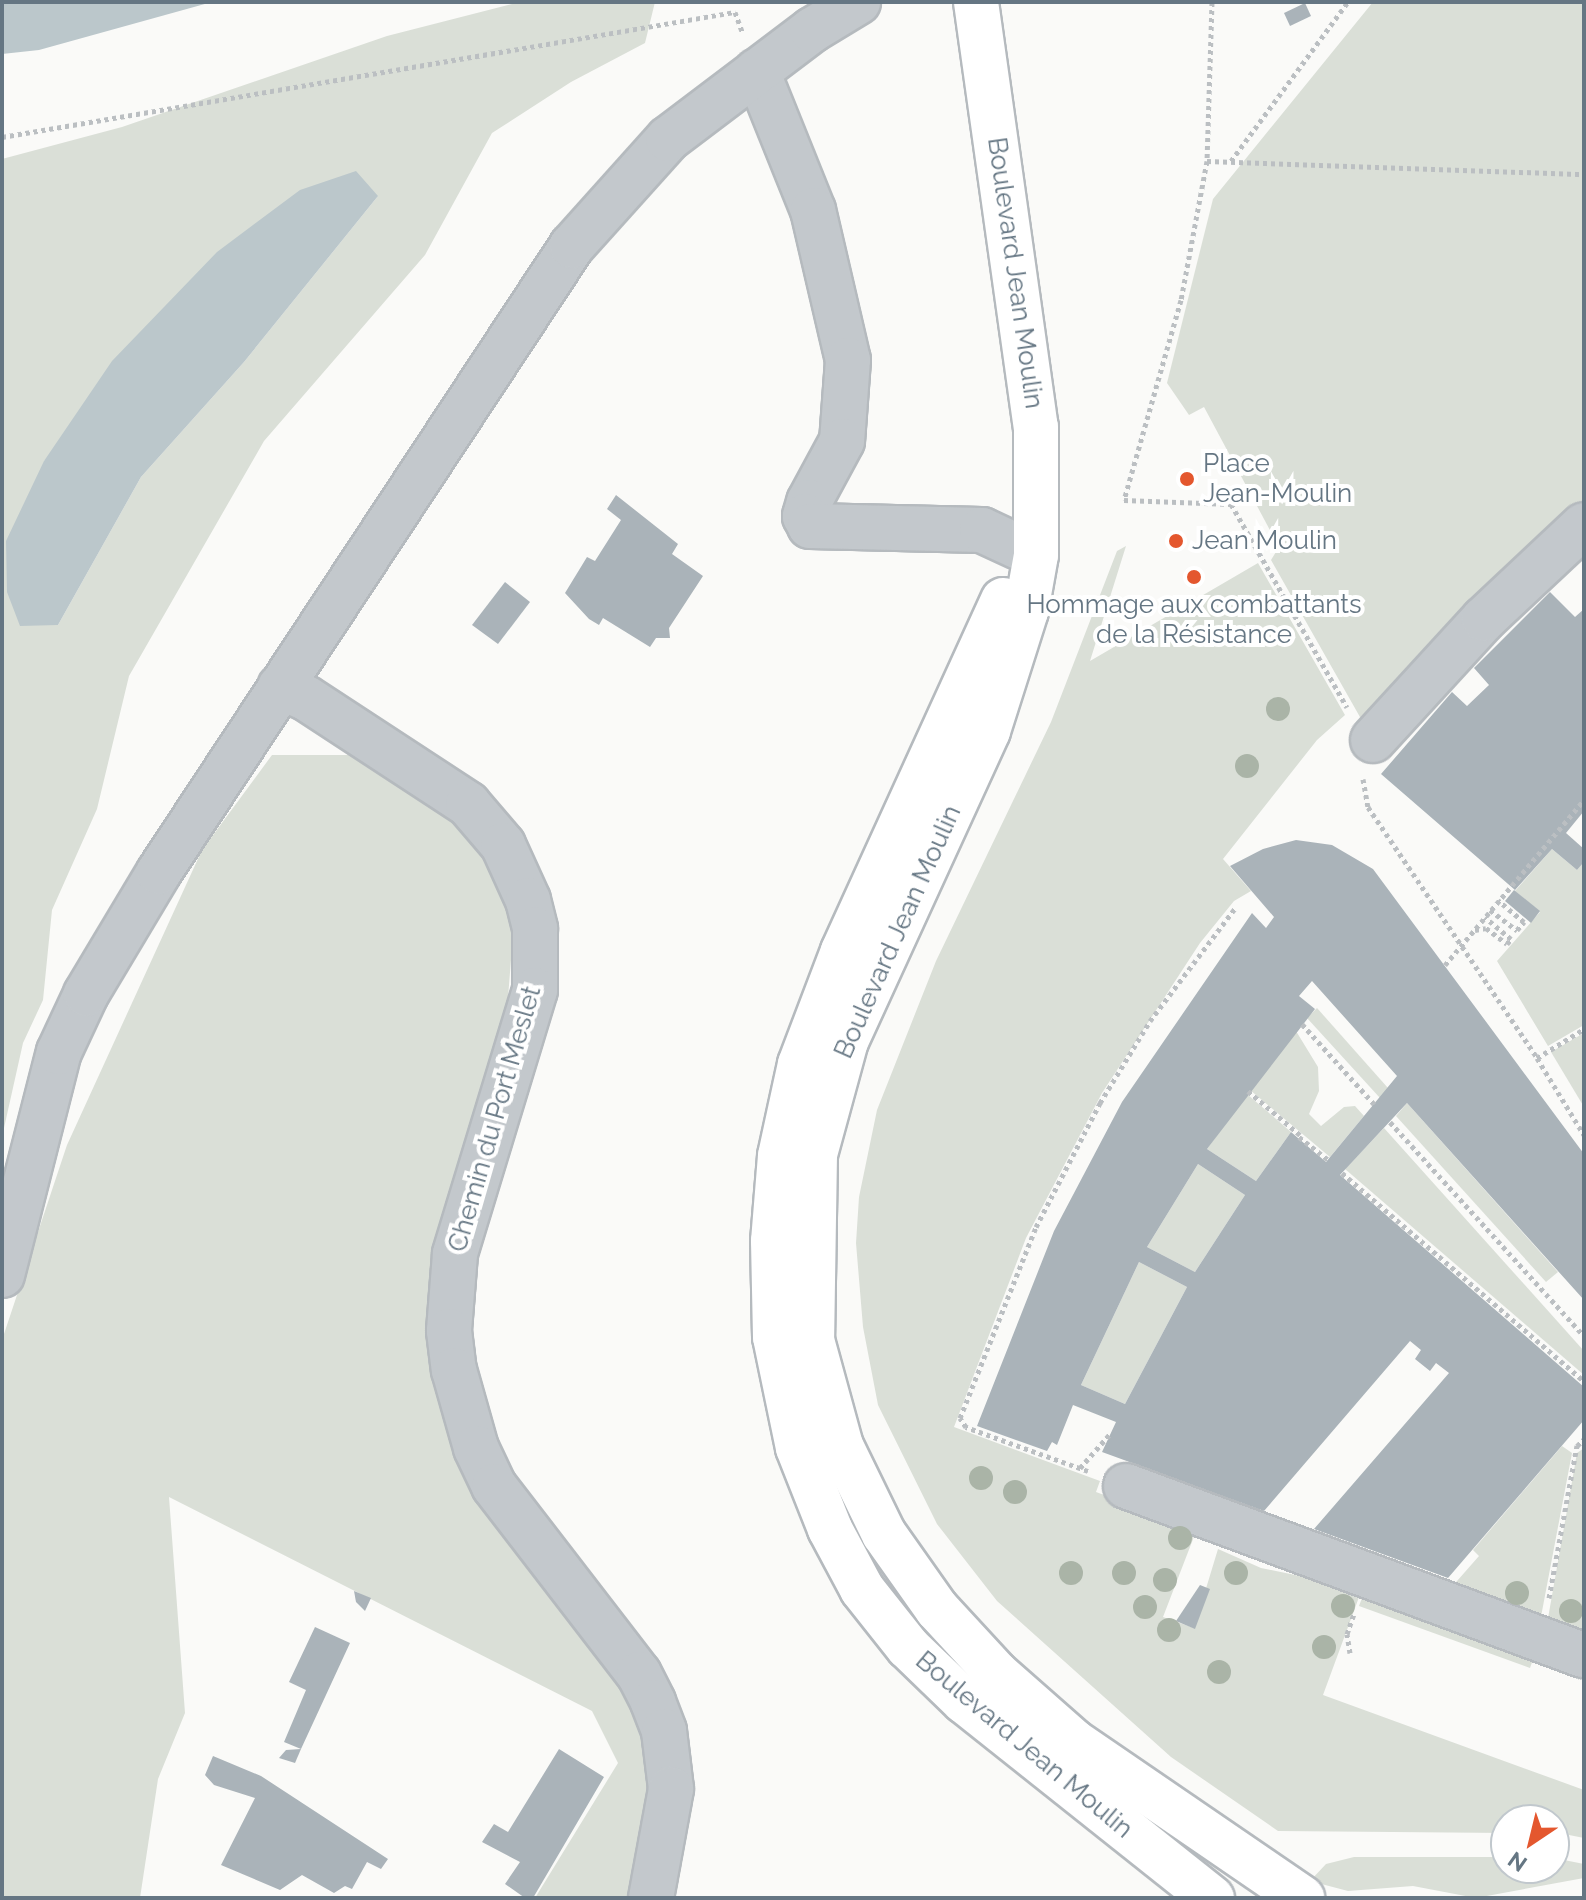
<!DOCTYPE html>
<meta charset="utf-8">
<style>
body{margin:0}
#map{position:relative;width:1586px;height:1900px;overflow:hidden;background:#fafaf8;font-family:Raleway,sans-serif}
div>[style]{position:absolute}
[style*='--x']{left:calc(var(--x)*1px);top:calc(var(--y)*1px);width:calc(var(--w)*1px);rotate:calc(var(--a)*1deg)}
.green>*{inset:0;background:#dadfd7}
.water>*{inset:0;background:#bbc7cb}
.building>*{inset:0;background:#aab3b9}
.path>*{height:5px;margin-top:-2.5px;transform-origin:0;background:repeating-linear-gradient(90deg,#bbbfc2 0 4px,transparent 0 8px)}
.roads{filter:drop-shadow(2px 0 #b5babe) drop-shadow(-2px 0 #b5babe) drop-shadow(0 2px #b5babe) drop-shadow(0 -2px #b5babe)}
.minor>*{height:44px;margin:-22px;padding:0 22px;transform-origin:22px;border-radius:22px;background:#c3c8cc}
.major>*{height:44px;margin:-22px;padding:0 22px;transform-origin:22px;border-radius:22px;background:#fff}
.trees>*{width:24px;height:24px;margin:-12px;border-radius:50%;background:#aab4a7}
.dots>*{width:22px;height:22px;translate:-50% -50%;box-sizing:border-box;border:4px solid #fff;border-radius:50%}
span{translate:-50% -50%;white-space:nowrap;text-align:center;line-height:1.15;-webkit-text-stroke:8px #fff;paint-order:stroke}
.street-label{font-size:26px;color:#657683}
.poi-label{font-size:26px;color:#657683}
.left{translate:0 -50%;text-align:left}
.frame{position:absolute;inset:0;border:4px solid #657683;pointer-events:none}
.north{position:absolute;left:1490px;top:1804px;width:80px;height:80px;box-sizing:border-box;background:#fff;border:2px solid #c1c8cd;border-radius:50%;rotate:215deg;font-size:22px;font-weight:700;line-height:32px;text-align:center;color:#657683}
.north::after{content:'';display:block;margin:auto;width:28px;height:36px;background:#e4572e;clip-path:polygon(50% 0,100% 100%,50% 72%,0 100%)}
</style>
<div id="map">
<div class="green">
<i style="clip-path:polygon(evenodd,520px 2px,655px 2px,645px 43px,571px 82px,492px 133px,425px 255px,264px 441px,129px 676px,97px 809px,52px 910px,43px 1000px,23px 1043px,2px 1137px,2px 159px,122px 127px,387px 36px,520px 2px,378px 196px,244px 362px,141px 477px,58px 625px,44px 461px,378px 196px)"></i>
<i style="clip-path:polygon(1373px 2px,1584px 2px,1584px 535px,1373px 740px,1271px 560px,1279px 547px,1204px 407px,1189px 415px,1167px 383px,1213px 199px)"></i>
<i style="clip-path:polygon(1126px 546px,1090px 661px,1258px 563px,1345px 715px,1317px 740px,1223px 859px,1251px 891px,1234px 901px,1200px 943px,1102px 1093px,1026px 1238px,954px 1427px,1100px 1481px,1096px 1492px,1180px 1523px,1195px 1534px,1163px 1617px,1194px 1628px,1218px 1549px,1261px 1568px,1362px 1589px,1323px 1695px,1584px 1790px,1584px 1838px,1554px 1832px,1554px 1820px,1506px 1820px,1506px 1833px,1278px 1831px,1171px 1757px,997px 1601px,937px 1524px,878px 1405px,863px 1327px,856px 1243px,859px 1197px,877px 1110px,936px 961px,1051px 722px,1117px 551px)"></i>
<i style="clip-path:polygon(272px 755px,349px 755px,453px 816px,505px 885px,513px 935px,507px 1010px,445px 1404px,625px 1688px,653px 1766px,631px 1898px,535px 1898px,618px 1763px,592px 1711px,169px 1497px,185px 1713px,158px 1779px,140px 1898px,2px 1898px,2px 1340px,67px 1145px,202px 850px)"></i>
<i style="clip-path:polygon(1552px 849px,1577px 870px,1584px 862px,1584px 1025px,1548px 1046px,1497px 961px,1540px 912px,1515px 891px)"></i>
<i style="clip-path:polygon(1317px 1008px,1388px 1088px,1380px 1098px,1307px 1018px)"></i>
<i style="clip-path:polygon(1296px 1031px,1318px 1067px,1319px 1091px,1309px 1114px,1321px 1126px,1344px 1107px,1355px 1106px,1364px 1116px,1330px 1157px,1250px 1090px)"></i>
<i style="clip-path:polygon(1584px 1033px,1584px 1107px,1551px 1052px)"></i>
<i style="clip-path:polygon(1247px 1094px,1291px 1132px,1256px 1181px,1207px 1149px)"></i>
<i style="clip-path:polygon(1407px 1103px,1558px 1272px,1546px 1282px,1396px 1116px)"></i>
<i style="clip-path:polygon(1384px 1128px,1584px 1351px,1584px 1375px,1345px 1169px)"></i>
<i style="clip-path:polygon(1198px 1164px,1245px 1195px,1195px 1272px,1147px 1247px)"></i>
<i style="clip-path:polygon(1139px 1262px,1187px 1287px,1125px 1404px,1081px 1385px)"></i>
<i style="clip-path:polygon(1562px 1446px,1572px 1453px,1540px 1622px,1450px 1589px,1479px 1556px,1473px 1550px)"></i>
<i style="clip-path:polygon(1584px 1448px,1584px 1637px,1547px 1624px,1577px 1453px)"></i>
<i style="clip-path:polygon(1365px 1590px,1536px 1651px,1530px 1668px,1359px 1606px)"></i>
<i style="clip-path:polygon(1354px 1857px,1506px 1857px,1506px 1868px,1554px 1868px,1554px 1858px,1584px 1864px,1584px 1878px,1476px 1898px,1413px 1886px,1348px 1891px,1310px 1881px,1326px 1864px)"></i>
</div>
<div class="water">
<i style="clip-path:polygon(2px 2px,212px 2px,39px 50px,2px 54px)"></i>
<i style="clip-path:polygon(356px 171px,378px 196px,244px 362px,141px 477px,58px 625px,20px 626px,7px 592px,6px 541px,44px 461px,112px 361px,217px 252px,300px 190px)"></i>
</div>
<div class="building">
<i style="clip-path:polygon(1305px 3px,1311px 16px,1290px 26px,1284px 13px)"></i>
<i style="clip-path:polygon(616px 495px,678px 544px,672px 554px,703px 576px,669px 628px,670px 638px,656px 638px,650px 647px,603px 618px,599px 625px,589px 619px,565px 593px,587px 557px,595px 561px,621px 520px,607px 509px)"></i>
<i style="clip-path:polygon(505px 582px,530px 602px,498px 644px,472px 625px)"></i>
<i style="clip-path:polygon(1550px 592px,1575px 617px,1584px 609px,1584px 811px,1566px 833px,1584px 849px,1584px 862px,1577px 870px,1552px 849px,1515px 890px,1381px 774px,1452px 692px,1467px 706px,1489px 685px,1474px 668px)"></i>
<i style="clip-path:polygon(evenodd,1296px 840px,1332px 845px,1373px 869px,1584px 1154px,1584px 1300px,1407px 1103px,1340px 1175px,1584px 1387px,1584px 1420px,1448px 1578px,1314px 1529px,1449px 1373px,1436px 1363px,1430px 1371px,1415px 1359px,1421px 1350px,1410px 1341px,1264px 1511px,1102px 1452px,1116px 1422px,1073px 1405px,1057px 1445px,1052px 1442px,1047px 1451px,977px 1426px,1054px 1231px,1122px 1102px,1252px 913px,1266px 928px,1274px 917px,1230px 866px,1263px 849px,1296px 840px,1312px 981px,1397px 1076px,1326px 1162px,1291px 1132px,1256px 1181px,1207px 1149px,1315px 1009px,1299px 996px,1312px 981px,1296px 840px,1198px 1164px,1245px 1195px,1195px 1272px,1147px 1247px,1198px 1164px,1296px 840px,1139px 1262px,1187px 1287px,1125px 1404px,1081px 1385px,1139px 1262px)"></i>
<i style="clip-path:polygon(1514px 890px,1540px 911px,1531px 923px,1505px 901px)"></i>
<i style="clip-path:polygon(1200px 1585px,1210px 1589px,1195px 1629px,1176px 1621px)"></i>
<i style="clip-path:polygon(354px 1591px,371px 1598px,365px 1611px,356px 1602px)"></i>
<i style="clip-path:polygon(315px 1627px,350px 1643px,301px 1749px,284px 1742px,306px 1690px,289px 1682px)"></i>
<i style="clip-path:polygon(301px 1749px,295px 1763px,279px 1758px,286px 1750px)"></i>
<i style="clip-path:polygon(559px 1749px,604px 1777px,533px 1898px,525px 1898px,505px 1884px,520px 1862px,482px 1842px,494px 1824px,508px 1832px)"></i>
<i style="clip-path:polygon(213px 1756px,261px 1776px,388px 1859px,381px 1869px,367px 1862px,352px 1889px,345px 1886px,334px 1893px,302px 1875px,280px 1890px,221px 1865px,255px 1798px,214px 1785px,205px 1775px)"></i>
</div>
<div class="path">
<i style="--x:1212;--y:2;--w:159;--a:91.8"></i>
<i style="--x:1207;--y:161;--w:141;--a:100.6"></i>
<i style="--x:1181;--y:300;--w:208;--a:105.9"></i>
<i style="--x:1124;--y:500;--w:107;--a:2.1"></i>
<i style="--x:1231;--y:504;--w:234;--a:60.3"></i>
<i style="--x:2;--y:137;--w:744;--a:-9.68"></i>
<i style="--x:735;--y:12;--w:23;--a:70"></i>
<i style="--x:1207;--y:161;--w:377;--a:2"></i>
<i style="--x:1231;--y:161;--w:197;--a:-53.7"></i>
<i style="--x:1363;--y:779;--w:28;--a:80"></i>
<i style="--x:1368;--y:807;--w:303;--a:56"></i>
<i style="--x:1537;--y:1058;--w:55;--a:-31.7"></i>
<i style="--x:1490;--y:910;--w:34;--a:37"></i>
<i style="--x:1517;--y:930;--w:11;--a:-49"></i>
<i style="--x:1524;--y:922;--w:34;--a:-140"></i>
<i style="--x:1475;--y:930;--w:11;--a:-10"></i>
<i style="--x:1486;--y:928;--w:26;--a:37"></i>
<i style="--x:1507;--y:944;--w:6;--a:-51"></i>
<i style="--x:1511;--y:939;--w:34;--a:-140"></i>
<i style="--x:1445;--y:965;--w:216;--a:-49.9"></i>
<i style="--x:1302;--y:1024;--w:108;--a:48"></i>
<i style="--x:1537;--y:1058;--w:90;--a:58.6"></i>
<i style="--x:1248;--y:1091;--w:68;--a:40.2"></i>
<i style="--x:1390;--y:1122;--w:289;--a:47.8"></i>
<i style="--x:1299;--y:1137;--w:37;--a:38"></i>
<i style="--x:1342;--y:1173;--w:319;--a:40.7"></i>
<i style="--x:1080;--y:1468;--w:45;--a:-48.6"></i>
<i style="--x:1088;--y:1471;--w:130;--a:-160.2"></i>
<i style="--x:966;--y:1427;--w:11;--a:-124"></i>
<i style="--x:960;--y:1418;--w:206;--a:-68.3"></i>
<i style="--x:1036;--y:1227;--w:140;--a:-62.7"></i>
<i style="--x:1100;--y:1103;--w:96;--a:-58.6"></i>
<i style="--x:1150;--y:1021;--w:141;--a:-53"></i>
<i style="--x:1549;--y:1598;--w:155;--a:-79.6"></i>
<i style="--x:1577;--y:1446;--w:10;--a:-45"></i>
<i style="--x:1350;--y:1653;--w:19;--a:-99"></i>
<i style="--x:1347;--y:1634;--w:21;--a:-71"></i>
</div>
<div class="roads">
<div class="minor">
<i style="--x:757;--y:71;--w:150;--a:68.1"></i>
<i style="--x:813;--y:210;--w:154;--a:76.9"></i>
<i style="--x:848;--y:360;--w:81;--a:94.2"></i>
<i style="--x:842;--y:441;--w:69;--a:118.4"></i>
<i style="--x:809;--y:502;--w:15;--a:106"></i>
<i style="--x:805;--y:516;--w:11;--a:63"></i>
<i style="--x:810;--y:526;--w:172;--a:1.3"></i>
<i style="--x:982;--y:530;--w:40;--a:25"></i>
<i style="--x:280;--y:687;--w:28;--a:23"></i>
<i style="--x:306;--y:698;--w:194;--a:33.2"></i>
<i style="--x:468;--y:804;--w:54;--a:49.5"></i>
<i style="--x:503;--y:845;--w:60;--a:65.6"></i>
<i style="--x:528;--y:900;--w:30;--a:76"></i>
<i style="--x:535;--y:929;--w:61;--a:90"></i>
<i style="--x:535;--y:990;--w:276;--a:106.9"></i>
<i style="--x:455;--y:1254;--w:77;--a:94.5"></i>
<i style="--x:449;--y:1331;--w:39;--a:83"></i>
<i style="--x:454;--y:1370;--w:81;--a:74.2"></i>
<i style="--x:476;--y:1448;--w:42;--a:64.7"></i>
<i style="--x:494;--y:1486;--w:237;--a:52.4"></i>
<i style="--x:639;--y:1674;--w:31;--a:63"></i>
<i style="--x:653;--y:1702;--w:31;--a:69"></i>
<i style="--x:664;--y:1731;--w:58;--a:83.1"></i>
<i style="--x:671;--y:1789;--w:111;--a:100.4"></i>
<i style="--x:1373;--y:740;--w:164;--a:-47.5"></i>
<i style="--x:1484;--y:619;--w:137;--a:-43.2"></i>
<i style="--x:2;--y:1275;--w:230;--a:-75.7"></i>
<i style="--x:59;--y:1052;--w:64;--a:-65"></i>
<i style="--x:86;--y:994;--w:142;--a:-59.1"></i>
<i style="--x:159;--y:872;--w:750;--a:-56.59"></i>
<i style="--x:572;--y:246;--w:144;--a:-48.1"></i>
<i style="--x:668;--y:139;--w:181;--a:-37.1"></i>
<i style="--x:812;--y:30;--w:54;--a:-31.3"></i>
<i style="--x:1126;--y:1486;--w:488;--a:20.3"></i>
</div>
<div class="major">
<i style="--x:976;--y:2;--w:429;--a:82"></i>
<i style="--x:1036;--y:427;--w:128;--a:90"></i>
<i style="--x:1036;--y:555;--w:57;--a:100.1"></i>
<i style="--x:1026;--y:611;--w:126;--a:107.6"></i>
<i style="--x:988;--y:731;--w:341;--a:114.6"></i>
<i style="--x:846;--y:1041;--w:117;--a:105.3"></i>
<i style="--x:815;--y:1154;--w:186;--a:90.9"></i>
<i style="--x:812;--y:1340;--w:110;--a:74.7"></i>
<i style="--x:841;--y:1446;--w:98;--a:64"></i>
<i style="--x:884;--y:1534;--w:92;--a:54.8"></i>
<i style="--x:937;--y:1609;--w:87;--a:47.3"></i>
<i style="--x:996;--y:1673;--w:103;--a:41.4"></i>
<i style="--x:1073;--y:1741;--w:278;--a:34.4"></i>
<i style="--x:1003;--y:600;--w:386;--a:114.5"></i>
<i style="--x:843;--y:951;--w:121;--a:110.8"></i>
<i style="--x:800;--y:1064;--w:94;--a:102.3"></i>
<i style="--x:780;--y:1156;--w:85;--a:94.7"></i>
<i style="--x:773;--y:1241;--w:96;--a:88.8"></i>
<i style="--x:775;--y:1337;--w:113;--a:78.3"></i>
<i style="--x:798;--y:1448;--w:87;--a:68.4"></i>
<i style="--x:830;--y:1529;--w:68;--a:61.9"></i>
<i style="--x:862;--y:1589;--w:74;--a:51.6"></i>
<i style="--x:908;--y:1647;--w:78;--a:44"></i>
<i style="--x:964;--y:1701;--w:317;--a:38.5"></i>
</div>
</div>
<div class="trees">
<i style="left:1278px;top:709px"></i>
<i style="left:1247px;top:766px"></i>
<i style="left:981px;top:1478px"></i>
<i style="left:1015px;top:1492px"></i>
<i style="left:1180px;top:1538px"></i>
<i style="left:1071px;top:1573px"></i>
<i style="left:1124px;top:1573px"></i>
<i style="left:1236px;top:1573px"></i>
<i style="left:1165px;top:1580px"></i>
<i style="left:1517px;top:1593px"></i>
<i style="left:1343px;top:1606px"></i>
<i style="left:1145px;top:1607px"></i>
<i style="left:1571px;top:1611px"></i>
<i style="left:1169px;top:1630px"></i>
<i style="left:1324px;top:1647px"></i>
<i style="left:1219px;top:1672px"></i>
</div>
<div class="dots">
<i style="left:1187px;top:479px;background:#e4572e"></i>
<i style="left:1176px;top:541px;background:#e4572e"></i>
<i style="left:1194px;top:577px;background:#e4572e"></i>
</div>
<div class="street-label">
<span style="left:1015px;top:273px;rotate:82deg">Boulevard Jean Moulin</span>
<span style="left:898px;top:932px;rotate:-66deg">Boulevard Jean Moulin</span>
<span style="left:495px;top:1119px;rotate:-74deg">Chemin du Port Meslet</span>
<span style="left:1024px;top:1745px;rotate:40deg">Boulevard Jean Moulin</span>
</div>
<div class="poi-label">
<span class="left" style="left:1203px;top:479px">Place<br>Jean-Moulin</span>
<span class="left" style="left:1192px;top:541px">Jean Moulin</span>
<span style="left:1194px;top:620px">Hommage aux combattants<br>de la Résistance</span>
</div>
<div class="frame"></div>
<div class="north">N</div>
</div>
